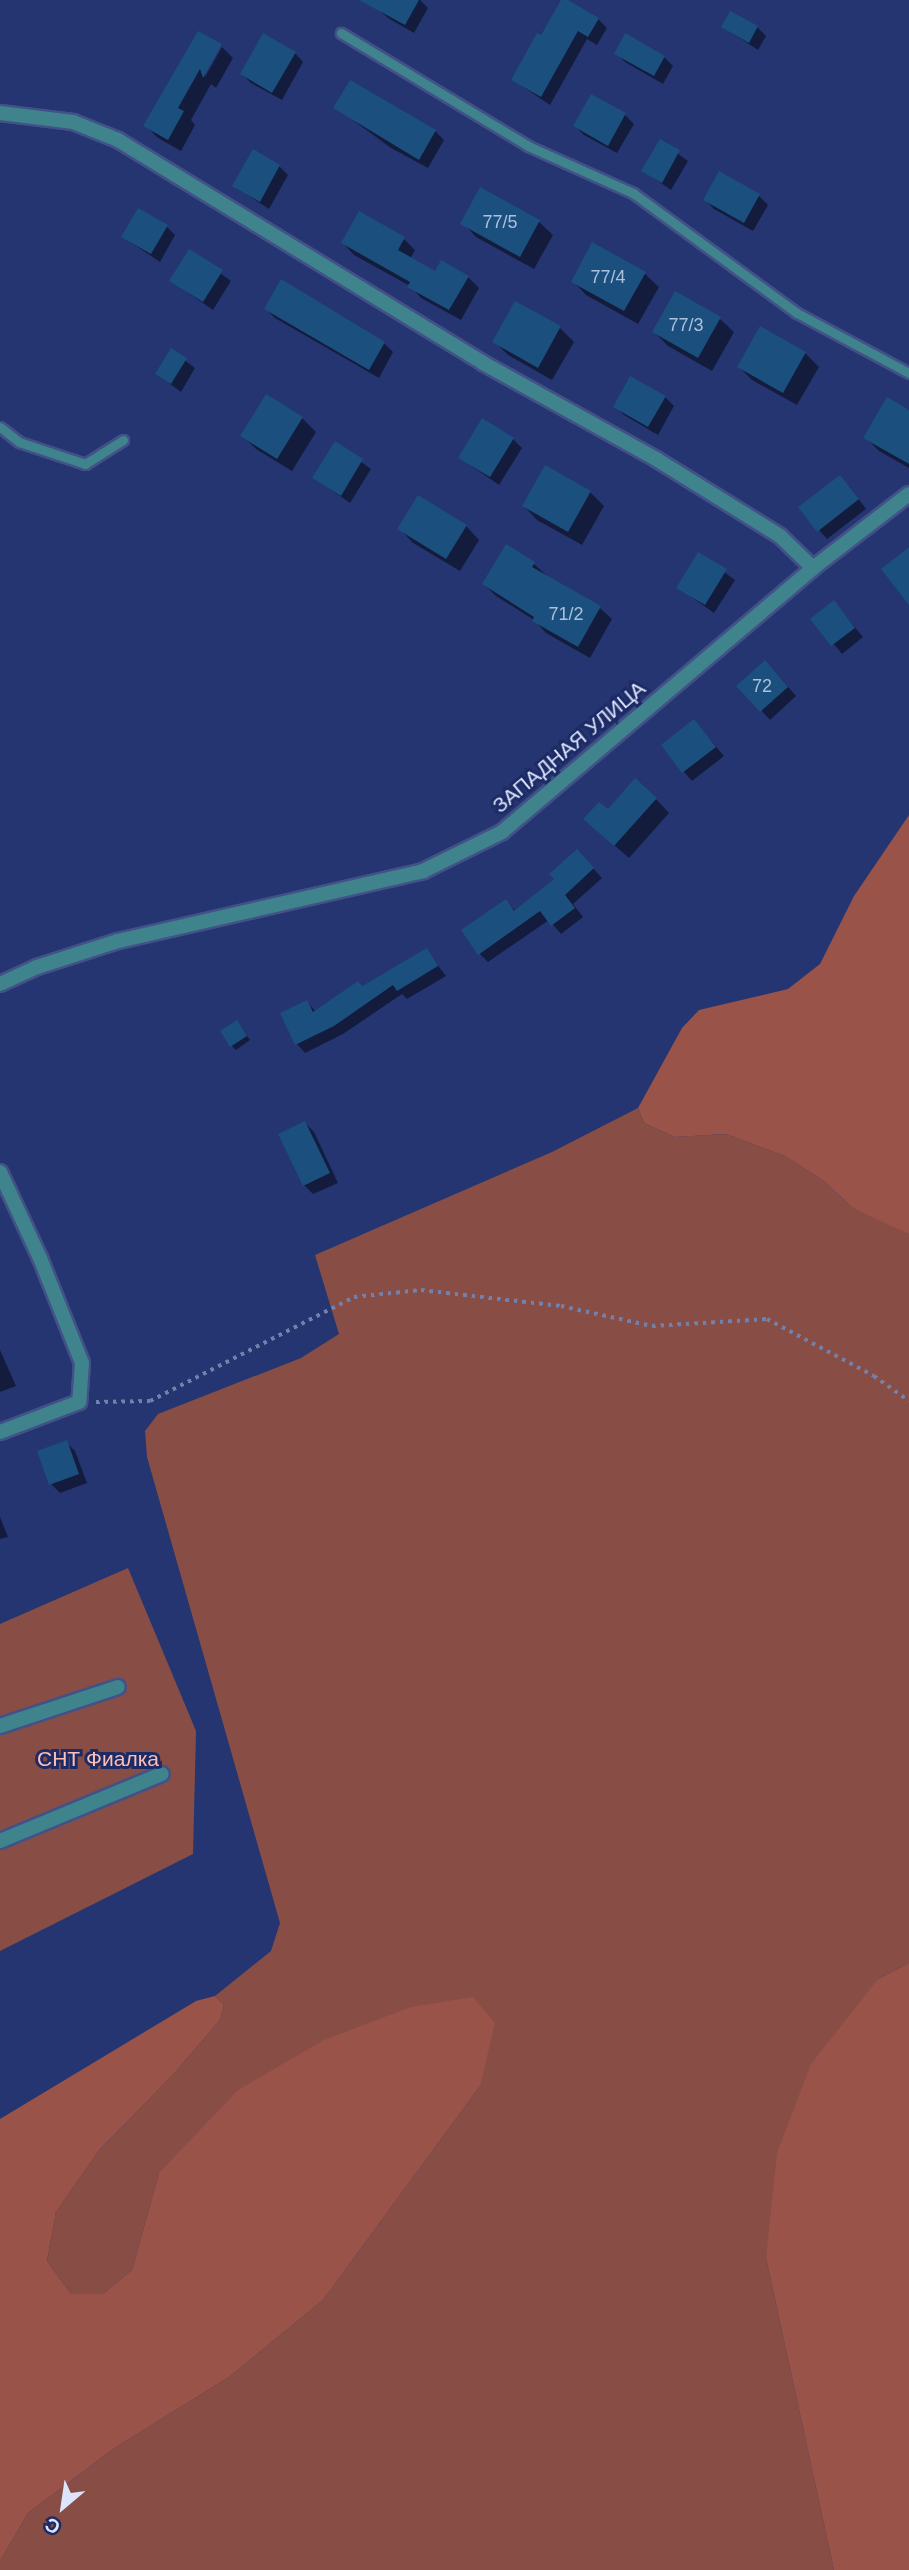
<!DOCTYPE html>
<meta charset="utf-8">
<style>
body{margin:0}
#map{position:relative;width:909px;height:2570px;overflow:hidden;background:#253571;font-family:Helvetica,sans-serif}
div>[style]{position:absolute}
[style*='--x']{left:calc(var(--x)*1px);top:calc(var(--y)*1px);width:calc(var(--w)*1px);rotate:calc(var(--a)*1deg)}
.green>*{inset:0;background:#884e45}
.forest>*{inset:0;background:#995349}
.shadow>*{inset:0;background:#0007}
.building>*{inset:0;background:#1a4f7e}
.path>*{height:3.5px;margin-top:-1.75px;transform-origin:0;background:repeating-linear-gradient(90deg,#7380ac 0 3.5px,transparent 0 8.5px)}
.roads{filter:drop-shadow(2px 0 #425187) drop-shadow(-2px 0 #425187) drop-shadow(0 2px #425187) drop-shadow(0 -2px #425187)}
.lane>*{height:9px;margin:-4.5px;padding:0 4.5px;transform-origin:4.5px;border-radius:4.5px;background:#3f838d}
.street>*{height:14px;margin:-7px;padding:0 7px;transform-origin:7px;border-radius:7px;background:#3f838d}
span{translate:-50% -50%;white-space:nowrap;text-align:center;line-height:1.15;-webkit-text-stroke:6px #1c2a65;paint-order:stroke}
.number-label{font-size:18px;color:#acc0dc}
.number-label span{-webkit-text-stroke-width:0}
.street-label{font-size:21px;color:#dce5fb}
.park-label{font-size:21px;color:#fdbeb4}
.north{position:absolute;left:28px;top:2472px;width:70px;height:70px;-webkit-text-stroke:5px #1c2a65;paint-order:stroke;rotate:209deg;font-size:19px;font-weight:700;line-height:28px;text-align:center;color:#dce5fb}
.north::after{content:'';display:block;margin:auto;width:24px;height:32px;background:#dce5fb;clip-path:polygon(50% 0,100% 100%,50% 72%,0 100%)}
</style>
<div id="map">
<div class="green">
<i style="clip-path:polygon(638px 1108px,644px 1123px,675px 1137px,726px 1134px,785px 1156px,824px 1181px,854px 1209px,909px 1233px,909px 1963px,878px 1979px,766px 2258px,834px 2570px,0 2570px,0 2561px,28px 2513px,113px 2449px,229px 2377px,323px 2300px,480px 2086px,159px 2173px,132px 2270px,103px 2294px,71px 2294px,47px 2261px,56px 2212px,100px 2149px,171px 2077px,220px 2020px,224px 2005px,215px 1996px,271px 1951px,280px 1923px,147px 1457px,145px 1431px,158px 1414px,301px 1358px,339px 1334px,315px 1255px,552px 1152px)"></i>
<i style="clip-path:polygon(128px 1568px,196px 1731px,193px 1854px,0 1951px,0 1624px)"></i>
</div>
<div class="forest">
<i style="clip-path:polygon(909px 815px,909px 1233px,907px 1233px,854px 1209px,824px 1181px,785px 1156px,726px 1134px,675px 1137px,644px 1123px,638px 1108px,682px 1028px,699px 1010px,788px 989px,820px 964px,854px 896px)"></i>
<i style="clip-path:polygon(909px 1963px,909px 2570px,834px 2570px,766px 2258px,777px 2153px,811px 2064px,878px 1979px)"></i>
<i style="clip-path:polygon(215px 1996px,224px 2005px,220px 2020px,171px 2077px,100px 2149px,56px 2212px,47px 2261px,71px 2294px,103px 2294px,132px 2270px,159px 2173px,238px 2090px,324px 2040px,411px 2007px,473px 1997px,495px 2023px,480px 2086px,323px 2300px,229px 2377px,113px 2449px,28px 2513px,0 2561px,0 2119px,196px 2001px)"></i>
</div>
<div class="shadow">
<i style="clip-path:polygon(384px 0,420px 0,428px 8px,414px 33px,388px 18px,379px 10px)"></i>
<i style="clip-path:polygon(563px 0,598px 19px,607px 28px,597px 45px,587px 39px,550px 105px,513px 80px)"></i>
<i style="clip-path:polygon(723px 27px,757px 27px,766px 36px,758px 50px)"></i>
<i style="clip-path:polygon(199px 33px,205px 77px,222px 47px,233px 58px,216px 88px,211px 84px,191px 120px,195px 125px,181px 151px,158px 138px,146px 126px)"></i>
<i style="clip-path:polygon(295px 53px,303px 62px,282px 100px,251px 83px,242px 74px)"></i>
<i style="clip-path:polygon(616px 53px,664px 57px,673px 66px,663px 84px,625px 62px)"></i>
<i style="clip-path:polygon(335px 107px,435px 131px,444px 140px,428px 168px,391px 148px)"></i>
<i style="clip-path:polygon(625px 115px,634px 124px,617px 153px,584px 135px,575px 126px)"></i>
<i style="clip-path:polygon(660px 141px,688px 161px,671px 190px,644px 171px)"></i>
<i style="clip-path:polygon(279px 166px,288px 175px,269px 209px,234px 186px)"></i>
<i style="clip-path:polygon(481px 190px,539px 222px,553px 235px,534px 269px,476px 237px,463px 223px)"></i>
<i style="clip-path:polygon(759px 196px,768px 205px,753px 231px,714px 209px,705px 200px)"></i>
<i style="clip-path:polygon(166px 226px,175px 235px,160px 262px,123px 237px)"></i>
<i style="clip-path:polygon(404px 239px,415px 250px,410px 259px,436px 274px,468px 277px,479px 288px,461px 320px,421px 298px,410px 286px,354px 255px,343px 243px)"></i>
<i style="clip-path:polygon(189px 251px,231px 281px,213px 310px,171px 281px)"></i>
<i style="clip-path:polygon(645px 274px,659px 287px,638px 324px,586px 295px,573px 281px)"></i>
<i style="clip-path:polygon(676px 294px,720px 319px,734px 332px,712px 371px,668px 346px,654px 332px)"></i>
<i style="clip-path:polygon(516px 303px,560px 328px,574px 342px,552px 380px,508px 355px,494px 341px)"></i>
<i style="clip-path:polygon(266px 309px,384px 343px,393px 352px,379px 378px,275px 318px)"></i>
<i style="clip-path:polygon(172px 351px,195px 368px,181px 392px,157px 374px)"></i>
<i style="clip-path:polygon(805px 353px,819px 367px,797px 405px,752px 380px,739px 367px)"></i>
<i style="clip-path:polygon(267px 396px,302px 418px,316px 432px,292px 471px,256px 449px,242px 435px)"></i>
<i style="clip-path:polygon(665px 397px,674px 406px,658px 435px,624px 415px,615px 406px)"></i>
<i style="clip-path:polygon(909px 412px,909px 468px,879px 451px,866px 438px)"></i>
<i style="clip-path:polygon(513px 439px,522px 448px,499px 485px,460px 458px)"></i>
<i style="clip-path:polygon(335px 444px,371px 469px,350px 503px,314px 478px)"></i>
<i style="clip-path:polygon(849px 486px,866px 509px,827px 539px,819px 530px)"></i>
<i style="clip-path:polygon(590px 492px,604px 506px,582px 545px,537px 520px,524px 506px)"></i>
<i style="clip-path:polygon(466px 526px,479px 540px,460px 571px,413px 543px,400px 529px)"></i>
<i style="clip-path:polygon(699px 554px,735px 580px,714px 613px,679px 588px)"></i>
<i style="clip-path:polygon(534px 564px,546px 575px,600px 608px,612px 619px,590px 658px,546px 633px,534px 620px,496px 596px,484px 584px)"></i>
<i style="clip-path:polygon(834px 602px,863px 637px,842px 654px,813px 619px)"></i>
<i style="clip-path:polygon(774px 671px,796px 696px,770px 720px,739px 686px)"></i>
<i style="clip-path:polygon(694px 721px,724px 756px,692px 781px,684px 772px)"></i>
<i style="clip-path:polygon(656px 799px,669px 813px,629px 858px,599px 832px,608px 812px)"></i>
<i style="clip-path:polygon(577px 851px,602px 878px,573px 904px,583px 917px,561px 934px,549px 920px,488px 962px,479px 953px,506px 901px,516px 912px,557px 879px)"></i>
<i style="clip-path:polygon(426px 950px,446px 976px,407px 999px,402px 994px,343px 1034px,305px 1053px,297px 1044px,307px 1002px,316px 1012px)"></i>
<i style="clip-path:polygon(237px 1022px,250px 1040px,236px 1050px,232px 1046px)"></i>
<i style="clip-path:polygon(305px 1123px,314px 1132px,338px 1183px,313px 1194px,304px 1185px)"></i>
<i style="clip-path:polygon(0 1350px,16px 1386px,0 1392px)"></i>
<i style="clip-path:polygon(66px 1442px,75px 1451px,87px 1483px,60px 1493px,51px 1484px,39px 1452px)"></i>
<i style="clip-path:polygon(0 1517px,8px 1537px,0 1539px)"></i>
</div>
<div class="building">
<i style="clip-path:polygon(359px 0,419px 0,405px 25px)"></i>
<i style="clip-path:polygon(561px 0,568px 0,599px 18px,588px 37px,578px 31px,541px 97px,511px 80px,537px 33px,541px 35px)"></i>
<i style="clip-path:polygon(730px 11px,758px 26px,749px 43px,721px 27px)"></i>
<i style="clip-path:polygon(198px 31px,222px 44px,203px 78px,200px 69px,178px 108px,184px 111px,168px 140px,143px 126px)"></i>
<i style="clip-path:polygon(263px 33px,296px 52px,272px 93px,240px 74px)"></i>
<i style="clip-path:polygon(625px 33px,665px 56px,654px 76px,614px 54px)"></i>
<i style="clip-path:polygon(350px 80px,436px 130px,419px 160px,333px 108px)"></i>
<i style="clip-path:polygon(591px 94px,626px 113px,608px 146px,573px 126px)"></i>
<i style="clip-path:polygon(660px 139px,680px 150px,662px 183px,641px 171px)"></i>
<i style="clip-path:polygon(253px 149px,280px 165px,260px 202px,232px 186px)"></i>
<i style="clip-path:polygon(719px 171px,760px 194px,744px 223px,703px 200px)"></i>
<i style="clip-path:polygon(480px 187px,540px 220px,520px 257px,460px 224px)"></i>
<i style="clip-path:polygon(138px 208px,168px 225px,151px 254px,121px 237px)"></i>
<i style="clip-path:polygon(359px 211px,405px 237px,398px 250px,435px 271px,441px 260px,469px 276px,449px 310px,407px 287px,410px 282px,341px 243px)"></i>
<i style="clip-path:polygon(592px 242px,646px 272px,624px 311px,571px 282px)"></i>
<i style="clip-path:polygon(189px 249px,223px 270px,203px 302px,169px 281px)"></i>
<i style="clip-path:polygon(281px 279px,385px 342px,369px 370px,264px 309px)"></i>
<i style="clip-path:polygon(675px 291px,721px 317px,698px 358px,652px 332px)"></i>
<i style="clip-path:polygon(515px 301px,561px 326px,538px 368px,492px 342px)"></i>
<i style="clip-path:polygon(760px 326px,806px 352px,783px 393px,737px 367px)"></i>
<i style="clip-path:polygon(171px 348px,187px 358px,171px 384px,155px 374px)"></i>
<i style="clip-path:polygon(630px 376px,666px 396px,648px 427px,613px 407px)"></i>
<i style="clip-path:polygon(266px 394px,303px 417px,277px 459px,240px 436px)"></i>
<i style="clip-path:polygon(887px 397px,909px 410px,909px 464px,863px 438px)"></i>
<i style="clip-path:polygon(482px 418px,514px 438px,490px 477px,458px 458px)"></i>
<i style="clip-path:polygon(335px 441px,363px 459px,341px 496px,312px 478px)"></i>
<i style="clip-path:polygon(545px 465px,591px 491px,568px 532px,522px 506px)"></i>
<i style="clip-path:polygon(840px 475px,859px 499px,817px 532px,798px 507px)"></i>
<i style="clip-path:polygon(418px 495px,467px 525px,446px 559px,397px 529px)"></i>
<i style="clip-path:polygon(506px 544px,535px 562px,532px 567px,601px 606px,578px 647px,532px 621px,534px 617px,482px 584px)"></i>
<i style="clip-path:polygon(909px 547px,909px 605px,881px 569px)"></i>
<i style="clip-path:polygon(698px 552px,727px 569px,705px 605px,676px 588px)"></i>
<i style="clip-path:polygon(834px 600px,855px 628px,831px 646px,810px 619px)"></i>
<i style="clip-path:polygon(765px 660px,788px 687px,760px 712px,736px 686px)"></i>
<i style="clip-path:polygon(694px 719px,716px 747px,682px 773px,661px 745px)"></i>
<i style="clip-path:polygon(635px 778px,657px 798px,614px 846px,583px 819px,599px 802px,608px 809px)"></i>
<i style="clip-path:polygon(577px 849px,594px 868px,565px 895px,575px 908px,551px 926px,540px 911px,478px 955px,461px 930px,506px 899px,514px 911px,554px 879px,549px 874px)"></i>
<i style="clip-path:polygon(427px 948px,438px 966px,397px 991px,393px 985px,334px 1026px,295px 1045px,280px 1013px,307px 1000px,313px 1012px,358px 981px,362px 986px)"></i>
<i style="clip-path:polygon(237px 1020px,247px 1036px,230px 1047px,220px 1031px)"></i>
<i style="clip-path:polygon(305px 1121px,330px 1173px,303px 1186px,278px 1134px)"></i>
<i style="clip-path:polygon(67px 1440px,79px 1474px,49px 1485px,37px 1451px)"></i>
</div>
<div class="path">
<i style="--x:96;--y:1402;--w:54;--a:-1.1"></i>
<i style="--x:150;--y:1401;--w:229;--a:-27"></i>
<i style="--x:354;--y:1297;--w:67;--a:-6"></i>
<i style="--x:421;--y:1290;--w:141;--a:6.5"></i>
<i style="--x:561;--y:1306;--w:93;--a:12.4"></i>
<i style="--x:652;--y:1326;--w:115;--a:-3.5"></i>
<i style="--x:767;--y:1319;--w:121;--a:28"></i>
<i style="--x:874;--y:1376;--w:43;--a:35.5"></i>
</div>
<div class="roads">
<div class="lane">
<i style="--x:341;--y:33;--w:218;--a:31.1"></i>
<i style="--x:528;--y:146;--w:115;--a:24.1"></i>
<i style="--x:633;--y:193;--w:203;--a:36.2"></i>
<i style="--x:797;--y:313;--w:127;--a:28.2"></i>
<i style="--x:0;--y:427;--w:24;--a:38"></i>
<i style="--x:19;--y:442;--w:70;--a:18.4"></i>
<i style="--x:85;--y:464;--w:45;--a:-32.3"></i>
</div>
<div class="street">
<i style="--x:0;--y:113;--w:74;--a:7"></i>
<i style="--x:73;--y:122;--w:48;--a:21.8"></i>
<i style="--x:118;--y:140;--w:428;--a:31.4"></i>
<i style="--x:483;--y:363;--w:198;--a:29"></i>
<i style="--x:656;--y:459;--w:146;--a:31.8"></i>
<i style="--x:780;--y:536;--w:46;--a:44.1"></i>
<i style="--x:0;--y:984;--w:41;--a:-24.7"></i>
<i style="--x:37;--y:967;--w:85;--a:-17.8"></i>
<i style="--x:118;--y:941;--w:313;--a:-12.9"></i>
<i style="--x:423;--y:871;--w:88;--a:-26.3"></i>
<i style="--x:502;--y:832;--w:408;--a:-40.3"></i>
<i style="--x:813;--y:568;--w:121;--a:-37.6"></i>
<i style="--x:0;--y:1172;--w:95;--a:65.1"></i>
<i style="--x:40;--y:1258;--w:113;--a:68.2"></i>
<i style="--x:82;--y:1363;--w:39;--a:94"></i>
<i style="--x:79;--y:1402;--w:85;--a:159.2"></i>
<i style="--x:0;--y:1726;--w:124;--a:-18.3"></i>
<i style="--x:0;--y:1841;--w:175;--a:-22.5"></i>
</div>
</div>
<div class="number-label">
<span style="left:500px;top:222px">77/5</span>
<span style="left:608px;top:277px">77/4</span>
<span style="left:686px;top:325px">77/3</span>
<span style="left:566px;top:614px">71/2</span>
<span style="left:762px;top:686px">72</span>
</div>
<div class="street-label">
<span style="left:569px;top:747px;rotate:-40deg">ЗАПАДНАЯ УЛИЦА</span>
</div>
<div class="park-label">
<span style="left:98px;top:1759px">СНТ Фиалка</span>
</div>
<div class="north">С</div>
</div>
